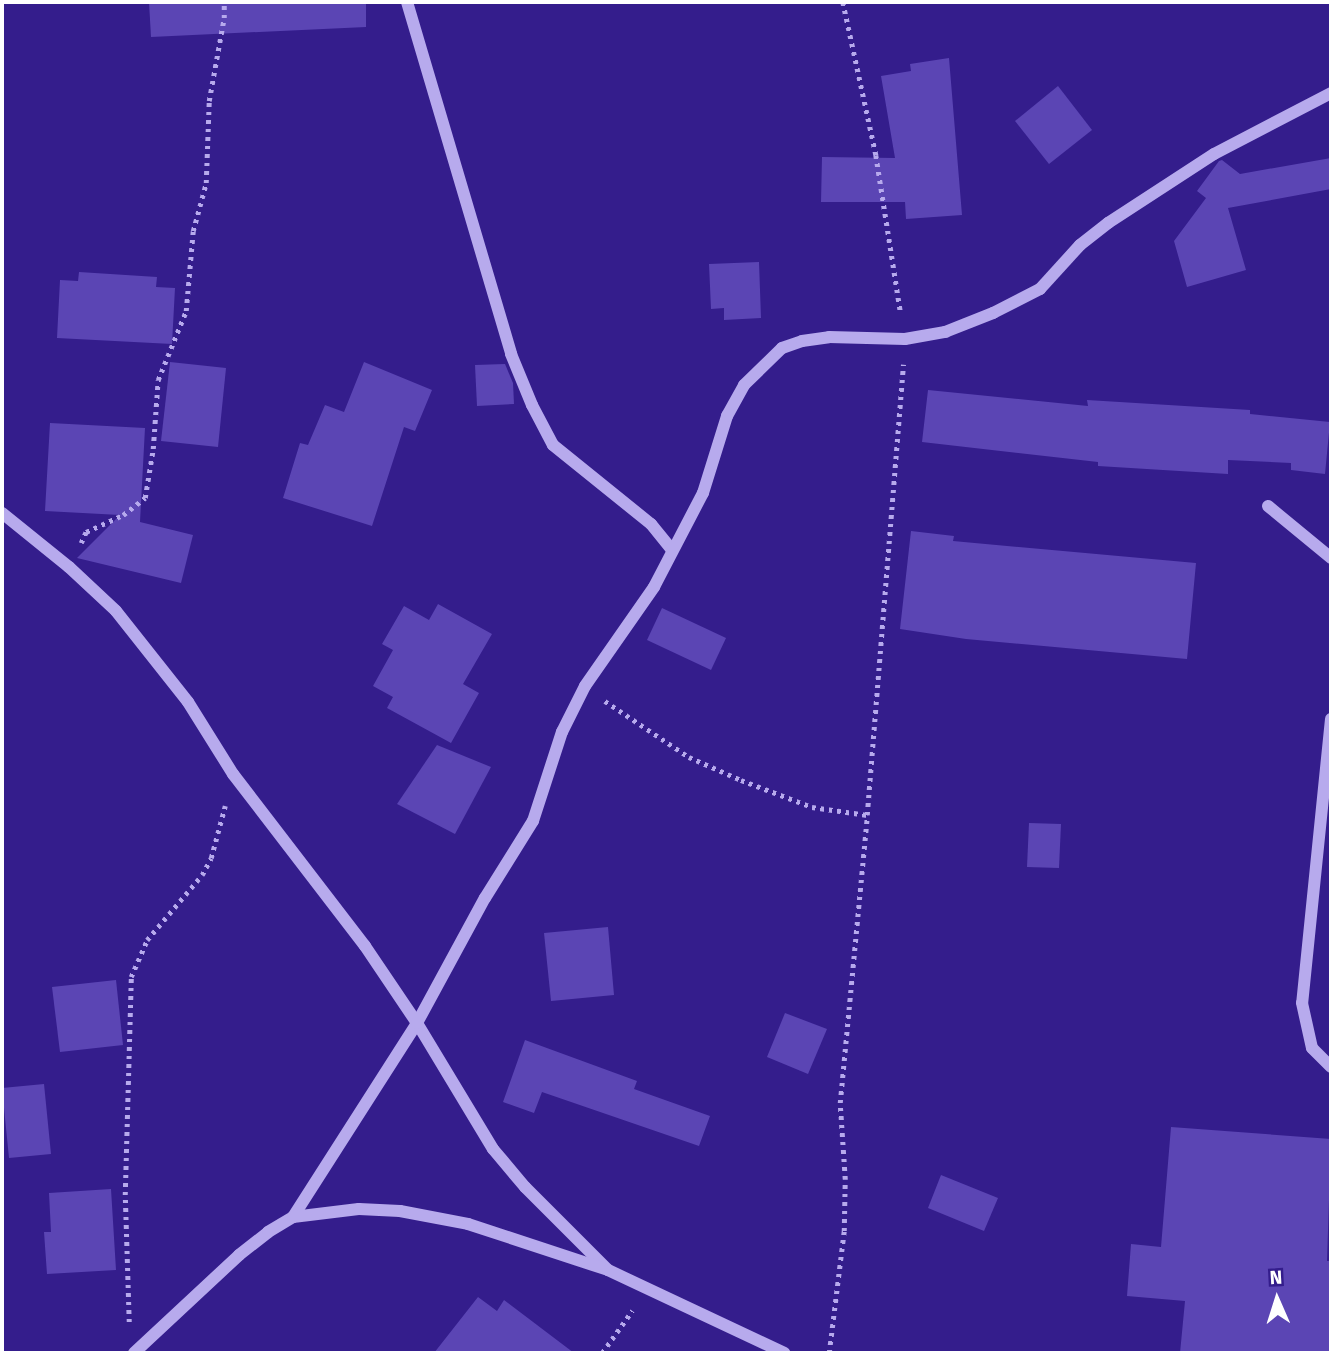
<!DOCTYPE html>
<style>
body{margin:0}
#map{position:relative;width:1333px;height:1355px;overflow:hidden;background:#341d8c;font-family:"Fira Sans",sans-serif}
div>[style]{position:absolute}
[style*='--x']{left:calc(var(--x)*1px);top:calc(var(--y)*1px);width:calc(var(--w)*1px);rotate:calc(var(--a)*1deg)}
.building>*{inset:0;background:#5b45b4}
.path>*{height:4.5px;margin-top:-2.25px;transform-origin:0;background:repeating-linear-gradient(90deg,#b7aaed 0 3.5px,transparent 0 8.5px)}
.minor>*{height:12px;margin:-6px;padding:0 6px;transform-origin:6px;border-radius:6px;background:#b7aaed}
span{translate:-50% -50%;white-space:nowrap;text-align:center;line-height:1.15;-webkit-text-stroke:7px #341d8c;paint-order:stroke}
.frame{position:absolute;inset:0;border:4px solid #fff;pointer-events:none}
.north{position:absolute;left:1242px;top:1264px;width:70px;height:70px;-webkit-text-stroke:5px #341d8c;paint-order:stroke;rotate:357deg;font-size:19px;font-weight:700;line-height:28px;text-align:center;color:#fff}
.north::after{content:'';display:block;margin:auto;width:24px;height:32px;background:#fff;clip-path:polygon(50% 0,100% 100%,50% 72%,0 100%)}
</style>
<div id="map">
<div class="building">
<i style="clip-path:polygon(149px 2px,366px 2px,366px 27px,151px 37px)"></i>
<i style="clip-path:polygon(949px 58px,962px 215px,906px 219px,905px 202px,821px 202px,822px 157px,895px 158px,881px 76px,911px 71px,910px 64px)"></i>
<i style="clip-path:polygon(1058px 86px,1092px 130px,1049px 164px,1015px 121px)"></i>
<i style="clip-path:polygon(1331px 158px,1331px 189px,1228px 208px,1246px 270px,1187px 287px,1174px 241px,1206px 198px,1197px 191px,1219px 161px,1222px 160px,1240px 174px)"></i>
<i style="clip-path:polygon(759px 262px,761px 318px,724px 320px,724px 308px,711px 309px,709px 264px)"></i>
<i style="clip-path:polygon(79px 272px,157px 277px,156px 287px,175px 288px,172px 344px,57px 338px,60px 280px,78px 281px)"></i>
<i style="clip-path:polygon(170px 362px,226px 368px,218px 447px,161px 441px)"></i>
<i style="clip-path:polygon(364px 362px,432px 390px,415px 431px,404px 427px,372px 526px,283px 498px,300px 443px,308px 445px,325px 405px,344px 412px)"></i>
<i style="clip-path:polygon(505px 364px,513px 383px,514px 404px,477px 406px,475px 365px)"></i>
<i style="clip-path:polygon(928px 390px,1088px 406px,1087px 400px,1250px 410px,1250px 414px,1330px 422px,1325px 474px,1291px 470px,1291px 463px,1228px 460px,1228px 474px,1098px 466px,1098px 462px,922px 442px)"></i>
<i style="clip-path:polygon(50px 423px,145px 428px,140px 522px,193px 535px,181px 583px,77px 558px,120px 515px,45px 511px)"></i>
<i style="clip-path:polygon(911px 531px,954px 536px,953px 541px,1196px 563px,1187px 659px,966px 639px,900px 629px)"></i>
<i style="clip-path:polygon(438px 604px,492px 634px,463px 684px,479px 693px,451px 743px,387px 708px,393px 697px,373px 686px,393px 650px,382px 644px,404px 606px,429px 620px)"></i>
<i style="clip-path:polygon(662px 608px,726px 638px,711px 670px,647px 640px)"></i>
<i style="clip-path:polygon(437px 745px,491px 767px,455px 834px,397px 804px)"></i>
<i style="clip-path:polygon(1029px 823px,1061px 824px,1059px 868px,1027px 867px)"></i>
<i style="clip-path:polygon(608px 927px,614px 995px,551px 1001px,544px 933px)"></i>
<i style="clip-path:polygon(116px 980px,123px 1045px,60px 1052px,52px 987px)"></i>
<i style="clip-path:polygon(785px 1013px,827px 1029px,808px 1074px,767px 1057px)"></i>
<i style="clip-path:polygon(525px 1040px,637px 1081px,634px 1089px,710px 1116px,699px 1146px,542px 1092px,534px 1113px,503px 1102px)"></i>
<i style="clip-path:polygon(44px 1084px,51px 1154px,9px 1158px,2px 1088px)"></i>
<i style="clip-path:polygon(1171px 1127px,1331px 1139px,1327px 1261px,1331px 1261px,1331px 1353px,1180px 1353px,1185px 1301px,1127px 1296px,1131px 1244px,1161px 1247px)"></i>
<i style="clip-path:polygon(941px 1175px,998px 1198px,984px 1231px,928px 1208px)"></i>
<i style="clip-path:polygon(111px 1189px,116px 1270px,47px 1274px,44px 1232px,51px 1232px,49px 1193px)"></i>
<i style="clip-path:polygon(478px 1297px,497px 1311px,504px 1300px,574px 1353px,434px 1353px)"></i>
</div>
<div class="path">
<i style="--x:843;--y:2;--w:157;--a:77.8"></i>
<i style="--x:876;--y:155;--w:161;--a:81.1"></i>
<i style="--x:81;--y:543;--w:12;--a:-66"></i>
<i style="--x:86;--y:532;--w:41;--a:-24.7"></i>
<i style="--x:123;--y:515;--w:28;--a:-38"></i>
<i style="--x:145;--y:498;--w:50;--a:-80.7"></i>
<i style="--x:153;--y:449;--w:69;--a:-85.9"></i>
<i style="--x:158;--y:380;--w:74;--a:-67.9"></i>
<i style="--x:186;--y:311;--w:80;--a:-85"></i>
<i style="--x:193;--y:231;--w:50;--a:-74.8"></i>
<i style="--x:206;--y:183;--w:82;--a:-87.9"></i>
<i style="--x:209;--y:101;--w:84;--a:-79.8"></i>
<i style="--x:224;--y:18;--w:16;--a:-90"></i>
<i style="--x:605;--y:701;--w:101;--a:33.7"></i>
<i style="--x:689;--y:757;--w:57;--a:23.9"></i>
<i style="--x:741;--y:780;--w:76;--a:20.8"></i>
<i style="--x:812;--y:807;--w:56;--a:8.3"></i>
<i style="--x:129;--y:1322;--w:127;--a:-91.8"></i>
<i style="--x:125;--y:1195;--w:218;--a:-88.4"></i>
<i style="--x:131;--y:977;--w:40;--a:-66.6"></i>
<i style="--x:147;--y:940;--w:85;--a:-49.8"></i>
<i style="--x:202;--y:875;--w:19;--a:-62"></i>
<i style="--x:211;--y:858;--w:54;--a:-74.9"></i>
<i style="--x:602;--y:1353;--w:52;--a:-54.5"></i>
<i style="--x:829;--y:1353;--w:123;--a:-83"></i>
<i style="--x:844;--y:1231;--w:52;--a:-88.9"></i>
<i style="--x:845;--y:1179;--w:76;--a:-93.8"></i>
<i style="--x:840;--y:1103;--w:289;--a:-84.6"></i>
<i style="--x:867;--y:815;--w:452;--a:-85.4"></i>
</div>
<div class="minor">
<i style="--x:407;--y:2;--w:367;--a:73.5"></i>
<i style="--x:511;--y:354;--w:55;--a:67.6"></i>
<i style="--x:532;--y:405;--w:45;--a:62.3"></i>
<i style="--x:553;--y:445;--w:126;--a:38.9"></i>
<i style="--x:651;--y:524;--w:33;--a:51"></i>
<i style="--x:1268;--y:506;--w:82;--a:39.5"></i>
<i style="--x:2;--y:513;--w:86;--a:38.9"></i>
<i style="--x:69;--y:567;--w:64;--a:43.1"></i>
<i style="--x:116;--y:611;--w:116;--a:51.6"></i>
<i style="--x:188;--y:702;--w:85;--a:58"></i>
<i style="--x:233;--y:774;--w:217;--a:52.5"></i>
<i style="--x:365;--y:946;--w:93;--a:56"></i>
<i style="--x:417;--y:1023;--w:147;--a:58.9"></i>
<i style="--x:493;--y:1149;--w:50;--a:49.9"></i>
<i style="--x:525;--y:1187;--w:117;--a:45"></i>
<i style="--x:1331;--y:719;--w:285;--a:95.8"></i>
<i style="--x:1302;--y:1003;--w:46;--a:77.5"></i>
<i style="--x:1312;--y:1048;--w:27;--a:45"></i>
<i style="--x:293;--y:1217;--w:230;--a:-57.4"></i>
<i style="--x:417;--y:1023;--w:142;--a:-61.5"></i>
<i style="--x:485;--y:898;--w:91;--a:-58.1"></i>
<i style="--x:533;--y:821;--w:94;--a:-72"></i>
<i style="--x:562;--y:732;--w:51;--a:-63.4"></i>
<i style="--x:585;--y:686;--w:121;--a:-55.1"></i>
<i style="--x:654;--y:587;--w:106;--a:-62.5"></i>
<i style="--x:703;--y:493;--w:81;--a:-72.7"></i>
<i style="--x:727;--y:416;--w:35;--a:-61"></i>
<i style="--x:744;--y:385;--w:53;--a:-44.2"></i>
<i style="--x:782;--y:348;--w:21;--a:-19"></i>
<i style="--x:802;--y:341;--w:27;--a:-8"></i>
<i style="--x:829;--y:337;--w:76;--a:1.5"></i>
<i style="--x:905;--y:339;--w:41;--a:-9.9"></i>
<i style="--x:945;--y:332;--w:52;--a:-21.6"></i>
<i style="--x:993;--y:313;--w:53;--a:-27.1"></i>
<i style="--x:1040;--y:289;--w:59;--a:-47.7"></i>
<i style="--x:1080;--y:245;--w:36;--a:-38"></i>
<i style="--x:1108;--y:223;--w:126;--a:-33.1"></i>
<i style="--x:1214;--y:154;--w:132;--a:-27.5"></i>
<i style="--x:134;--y:1353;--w:144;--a:-43"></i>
<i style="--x:239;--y:1255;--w:37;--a:-38"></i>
<i style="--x:268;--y:1232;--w:29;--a:-31"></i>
<i style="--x:293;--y:1217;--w:66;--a:-6.9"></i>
<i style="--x:359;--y:1209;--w:41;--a:2.8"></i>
<i style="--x:400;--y:1211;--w:69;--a:10.8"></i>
<i style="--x:468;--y:1224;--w:147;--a:18.2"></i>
<i style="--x:608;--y:1270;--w:195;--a:25.2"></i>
</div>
<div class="frame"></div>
<div class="north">N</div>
</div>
